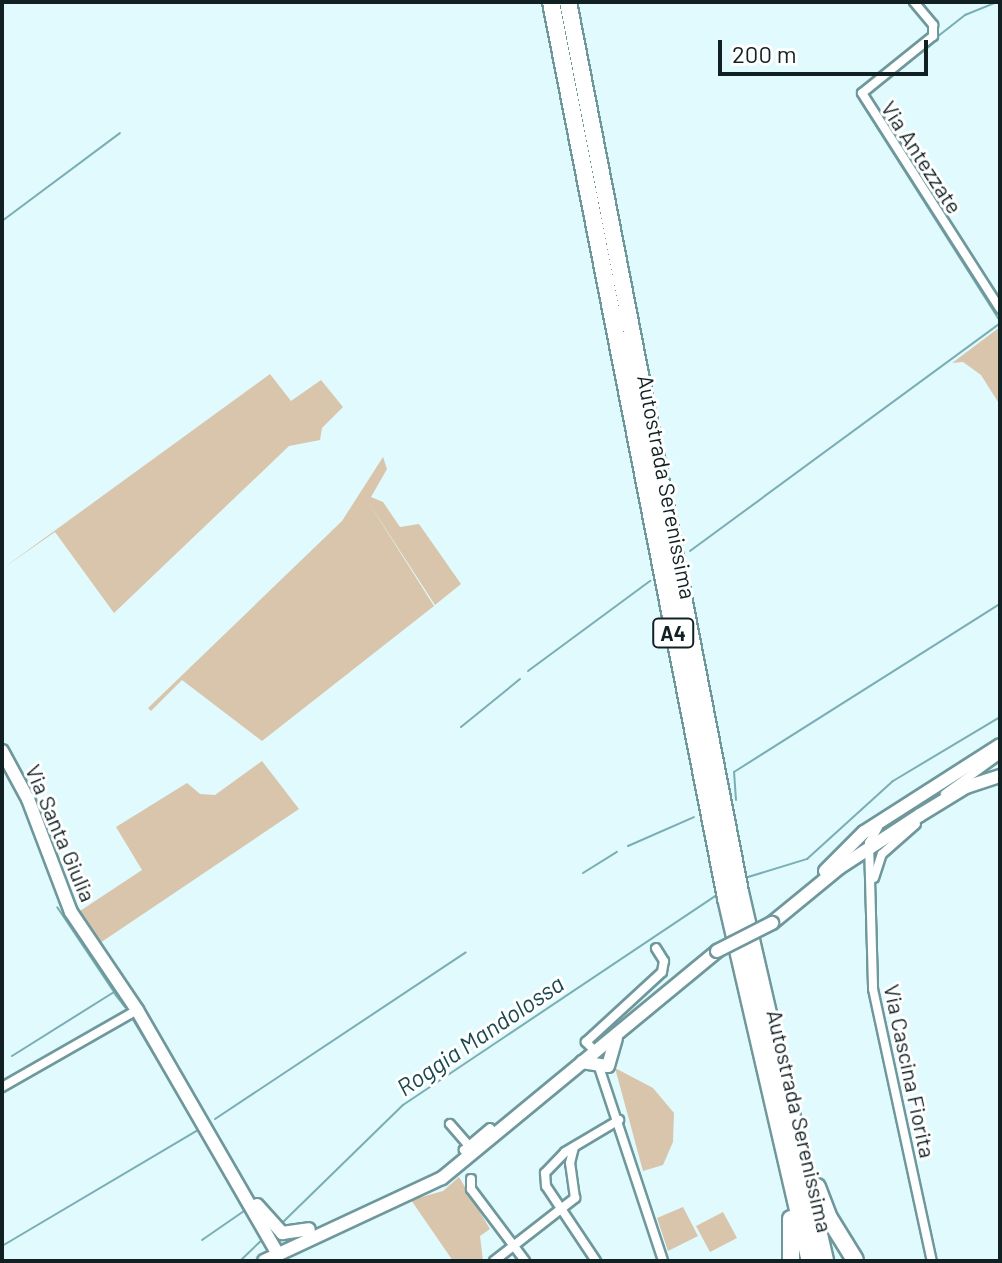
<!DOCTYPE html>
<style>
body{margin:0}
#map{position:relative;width:1002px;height:1263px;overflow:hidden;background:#e0fafd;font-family:Barlow,sans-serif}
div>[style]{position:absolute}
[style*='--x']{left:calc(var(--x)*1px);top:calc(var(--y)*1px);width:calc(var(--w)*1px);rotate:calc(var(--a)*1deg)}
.green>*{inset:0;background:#d8c5ab}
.stream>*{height:2px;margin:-1px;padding:0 1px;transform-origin:1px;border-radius:1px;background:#79aeb4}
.roads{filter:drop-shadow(2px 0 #6f989c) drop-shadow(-2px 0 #6f989c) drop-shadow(0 2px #6f989c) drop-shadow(0 -2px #6f989c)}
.street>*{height:8px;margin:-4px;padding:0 4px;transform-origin:4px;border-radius:4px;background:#fff}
.secondary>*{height:12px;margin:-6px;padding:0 6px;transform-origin:6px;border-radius:6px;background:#fff}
.highway>*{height:16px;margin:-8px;padding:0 8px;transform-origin:8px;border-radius:8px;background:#fff}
.bridges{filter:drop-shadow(2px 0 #6f989c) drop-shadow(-2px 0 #6f989c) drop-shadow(0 2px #6f989c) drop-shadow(0 -2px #6f989c)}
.secondary-bridge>*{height:12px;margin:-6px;padding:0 6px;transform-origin:6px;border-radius:6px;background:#fff}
span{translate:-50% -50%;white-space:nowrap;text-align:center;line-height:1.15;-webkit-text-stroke:6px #fff;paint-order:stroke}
.shield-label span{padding:2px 6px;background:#fff;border:2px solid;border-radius:6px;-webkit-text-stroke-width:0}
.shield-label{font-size:20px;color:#112123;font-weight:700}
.street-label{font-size:22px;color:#112123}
.water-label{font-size:24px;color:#19494e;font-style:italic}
.frame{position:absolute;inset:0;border:4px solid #112123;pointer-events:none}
.scale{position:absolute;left:718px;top:40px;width:210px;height:36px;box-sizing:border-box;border:4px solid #112123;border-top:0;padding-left:10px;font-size:24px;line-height:28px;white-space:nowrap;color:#112123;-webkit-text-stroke:6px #fff;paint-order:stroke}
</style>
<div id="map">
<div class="green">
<i style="clip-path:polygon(1000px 327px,1000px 405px,981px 375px,963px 362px,952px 363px)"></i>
<i style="clip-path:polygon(270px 374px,291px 401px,321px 380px,343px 407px,322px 428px,320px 440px,289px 446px,114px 613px,55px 532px,2px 569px)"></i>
<i style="clip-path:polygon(383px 457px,387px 469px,371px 497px,383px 502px,400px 527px,419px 524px,461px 584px,435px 605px,367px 500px,434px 606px,262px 741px,182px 680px,151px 711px,148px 708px,342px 521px)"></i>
<i style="clip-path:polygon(262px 761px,299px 809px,100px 943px,80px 911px,142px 870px,116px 827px,187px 783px,200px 794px,215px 795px)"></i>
<i style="clip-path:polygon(615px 1068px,653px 1088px,674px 1113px,673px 1142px,663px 1165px,643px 1171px)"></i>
<i style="clip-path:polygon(459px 1177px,490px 1229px,480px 1236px,483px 1261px,453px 1261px,411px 1200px,443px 1191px)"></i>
<i style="clip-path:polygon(683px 1207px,698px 1236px,668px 1251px,657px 1218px)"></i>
<i style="clip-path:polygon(723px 1212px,737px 1238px,710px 1252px,696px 1226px)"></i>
</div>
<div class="stream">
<i style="--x:937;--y:37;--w:36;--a:-38"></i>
<i style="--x:965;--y:15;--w:35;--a:-22"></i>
<i style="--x:859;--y:99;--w:263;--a:57.6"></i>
<i style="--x:2;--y:221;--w:147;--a:-36.7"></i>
<i style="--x:690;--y:551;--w:385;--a:-36.3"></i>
<i style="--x:528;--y:671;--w:152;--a:-36.4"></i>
<i style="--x:461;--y:727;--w:76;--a:-39.1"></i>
<i style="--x:736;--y:800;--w:28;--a:-94"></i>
<i style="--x:734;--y:772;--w:315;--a:-32.3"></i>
<i style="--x:628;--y:846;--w:72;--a:-23.7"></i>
<i style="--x:583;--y:873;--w:40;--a:-32"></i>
<i style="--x:748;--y:877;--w:62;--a:-17"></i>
<i style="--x:807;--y:859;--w:116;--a:-42.2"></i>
<i style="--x:893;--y:781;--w:125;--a:-30.9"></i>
<i style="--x:114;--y:993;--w:18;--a:52"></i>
<i style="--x:132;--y:1018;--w:101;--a:59.1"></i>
<i style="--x:12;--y:1056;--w:120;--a:-32.1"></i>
<i style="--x:114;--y:992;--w:102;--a:-123.8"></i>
<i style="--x:215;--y:1119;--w:301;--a:-33.6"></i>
<i style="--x:199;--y:1129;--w:94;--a:61.2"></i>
<i style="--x:244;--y:1211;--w:51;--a:145.4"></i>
<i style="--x:281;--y:1224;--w:170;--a:-44.3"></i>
<i style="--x:403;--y:1105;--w:376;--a:-33.8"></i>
<i style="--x:2;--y:1246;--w:228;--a:-30.6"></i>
<i style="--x:240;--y:1261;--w:30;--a:-44"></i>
</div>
<div class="roads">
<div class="street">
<i style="--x:914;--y:2;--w:30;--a:50"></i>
<i style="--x:933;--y:25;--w:11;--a:90"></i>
<i style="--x:933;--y:36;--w:91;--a:141.2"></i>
<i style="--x:862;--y:93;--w:256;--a:57.4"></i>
<i style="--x:945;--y:794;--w:68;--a:-36"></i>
<i style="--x:878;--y:827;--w:18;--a:119"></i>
<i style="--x:869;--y:843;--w:146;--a:88.4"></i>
<i style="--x:873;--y:989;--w:278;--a:77.8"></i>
<i style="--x:874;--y:878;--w:25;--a:-72"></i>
<i style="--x:882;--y:854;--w:45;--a:-41.4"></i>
<i style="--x:595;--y:1051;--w:13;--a:-135"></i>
<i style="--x:586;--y:1042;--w:103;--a:-42.6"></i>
<i style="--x:662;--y:972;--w:11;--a:-80"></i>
<i style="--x:664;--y:961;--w:15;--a:-122"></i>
<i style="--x:599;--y:1067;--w:204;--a:71.7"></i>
<i style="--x:2;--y:1087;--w:155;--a:-29.7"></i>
<i style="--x:450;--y:1124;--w:29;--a:49"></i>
<i style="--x:469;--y:1156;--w:8;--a:-130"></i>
<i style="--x:464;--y:1150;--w:34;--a:-40"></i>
<i style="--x:471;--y:1179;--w:10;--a:90"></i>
<i style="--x:471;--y:1189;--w:90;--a:53.1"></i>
<i style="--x:494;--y:1261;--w:103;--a:-37.9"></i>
<i style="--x:575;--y:1198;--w:35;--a:-98"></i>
<i style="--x:570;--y:1163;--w:16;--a:-76"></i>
<i style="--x:596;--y:1261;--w:90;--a:-123.7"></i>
<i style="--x:546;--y:1186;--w:13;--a:-94"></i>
<i style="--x:545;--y:1173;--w:29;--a:-46"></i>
<i style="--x:565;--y:1152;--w:63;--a:-30.7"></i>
</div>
<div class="secondary">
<i style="--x:2;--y:751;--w:55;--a:61.6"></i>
<i style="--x:28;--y:799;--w:121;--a:69.2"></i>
<i style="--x:71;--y:912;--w:118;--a:56"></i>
<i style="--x:137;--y:1010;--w:280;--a:60"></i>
<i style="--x:825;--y:871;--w:55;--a:-45"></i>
<i style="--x:864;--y:832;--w:161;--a:-32.6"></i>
<i style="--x:772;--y:923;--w:87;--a:-39.4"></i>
<i style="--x:839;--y:868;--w:97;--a:-33.2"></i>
<i style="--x:920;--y:815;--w:54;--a:-31.3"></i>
<i style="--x:966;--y:787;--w:36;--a:-18"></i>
<i style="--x:582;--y:1062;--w:26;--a:9"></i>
<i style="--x:608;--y:1066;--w:29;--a:-74"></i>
<i style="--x:257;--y:1205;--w:38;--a:48"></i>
<i style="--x:282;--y:1233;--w:27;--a:-8"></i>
<i style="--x:264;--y:1261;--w:196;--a:-25"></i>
<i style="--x:442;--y:1178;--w:357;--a:-39.5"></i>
</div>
<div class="highway">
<i style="--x:551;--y:2;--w:913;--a:78.95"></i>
<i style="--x:726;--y:898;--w:373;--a:77"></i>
<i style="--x:568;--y:2;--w:906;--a:79.06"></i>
<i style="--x:740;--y:892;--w:379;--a:77"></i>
<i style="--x:817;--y:1187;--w:33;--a:69"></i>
<i style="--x:829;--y:1218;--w:49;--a:58.2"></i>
<i style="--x:791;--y:1261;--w:42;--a:-90"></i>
</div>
</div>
<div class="bridges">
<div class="secondary-bridge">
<i style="--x:717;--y:951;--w:62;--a:-27"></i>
</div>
</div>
<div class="shield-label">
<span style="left:673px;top:633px">A4</span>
</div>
<div class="street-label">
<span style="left:922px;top:157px;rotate:57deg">Via Antezzate</span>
<span style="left:667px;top:487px;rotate:79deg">Autostrada Serenissima</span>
<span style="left:61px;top:833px;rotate:67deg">Via Santa Giulia</span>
<span style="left:910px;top:1071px;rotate:78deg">Via Cascina Fiorita</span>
<span style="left:800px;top:1121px;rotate:77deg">Autostrada Serenissima</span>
</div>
<div class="water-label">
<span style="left:480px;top:1035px;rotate:-34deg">Roggia Mandolossa</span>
</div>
<div class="frame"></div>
<div class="scale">200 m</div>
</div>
